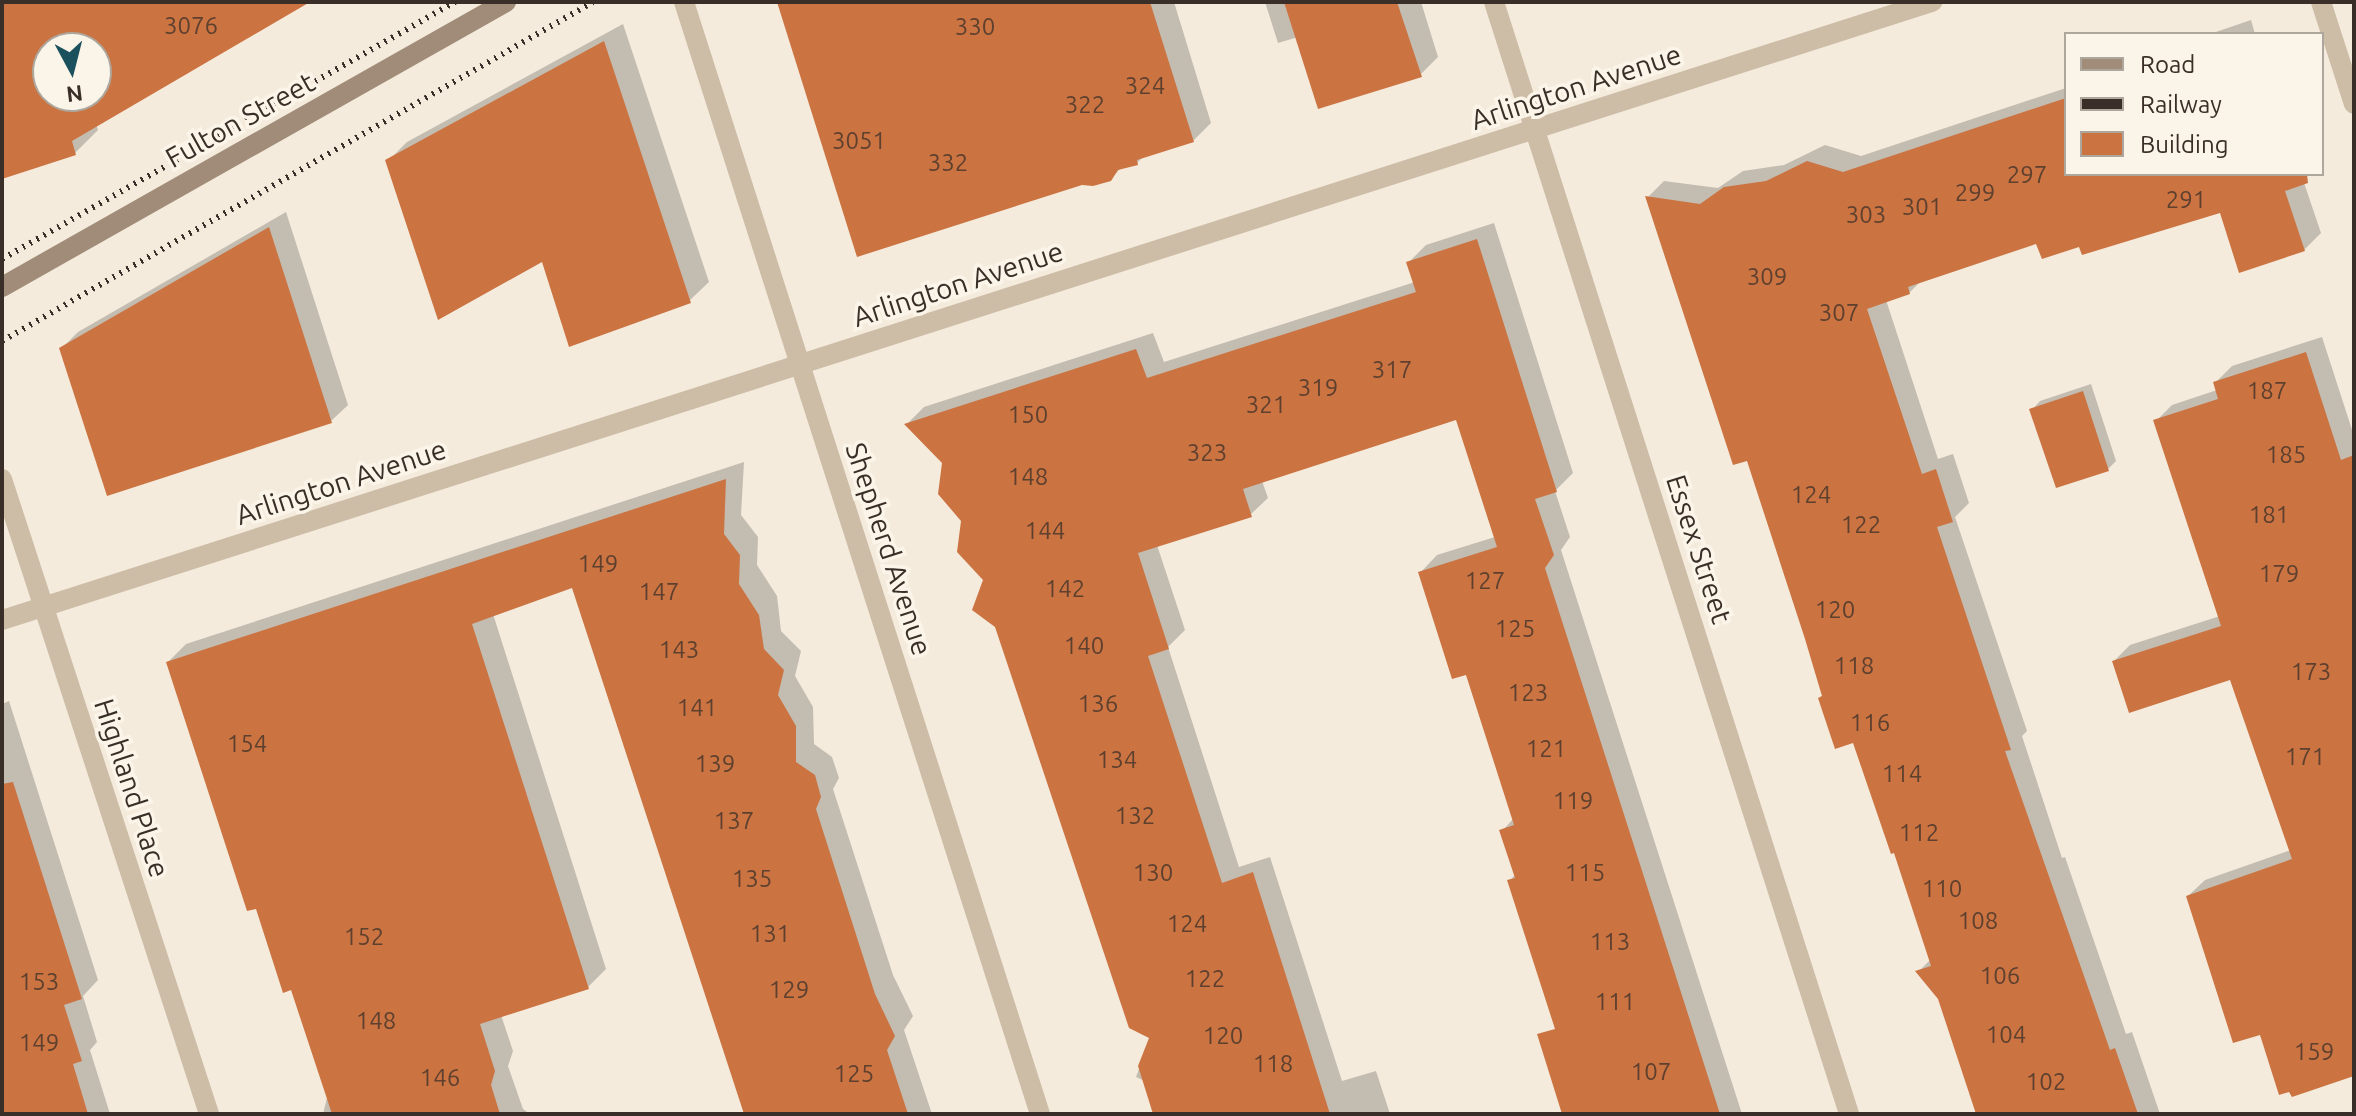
<!DOCTYPE html>
<style>
body{margin:0}
#map{position:relative;width:2356px;height:1116px;overflow:hidden;background:#f4ebdc;font-family:Ubuntu,sans-serif}
div>[style]{position:absolute}
[style*='--x']{left:calc(var(--x)*1px);top:calc(var(--y)*1px);width:calc(var(--w)*1px);rotate:calc(var(--a)*1deg)}
.shadow>*{inset:0;background:#0003}
.building>*{inset:0;background:#cc7342}
.street>*{height:20px;margin:-10px;padding:0 10px;transform-origin:10px;border-radius:10px;background:#cdbda7}
.secondary>*{height:20px;margin:-10px;padding:0 10px;transform-origin:10px;border-radius:10px;background:#a08c78}
.rail>*{height:6px;margin-top:-3px;transform-origin:0;background:repeating-linear-gradient(90deg,#392f28 0 2px,transparent 0 8px)}
span{translate:-50% -50%;white-space:nowrap;text-align:center;line-height:1.15;-webkit-text-stroke:7px #fbf5e9;paint-order:stroke}
.number-label{font-size:24px;color:#5e402e}
.number-label span{-webkit-text-stroke-width:0}
.street-label{font-size:28px;color:#392f28}
.frame{position:absolute;inset:0;border:4px solid #392f28;pointer-events:none}
.legend{position:absolute;left:2064px;top:32px;width:260px;height:144px;box-sizing:border-box;background:#fbf5e9;border:2px solid #ada69c;margin:0;padding:10px 14px;list-style:none;font-size:24px;color:#392f28}
.legend li{display:flex;align-items:center;gap:16px;height:40px}
.legend b{width:40px;border:2px solid #ada69c}
.north{position:absolute;left:32px;top:32px;width:80px;height:80px;box-sizing:border-box;background:#fbf5e9;border:2px solid #ada69c;border-radius:50%;rotate:173deg;font-size:22px;font-weight:700;line-height:32px;text-align:center;color:#392f28}
.north::after{content:'';display:block;margin:auto;width:28px;height:36px;background:#1b515d;clip-path:polygon(50% 0,100% 100%,50% 72%,0 100%)}
</style>
<div id="map">
<div class="shadow">
<i style="clip-path:polygon(evenodd,2px 2px,302px 2px,96px 124px,98px 130px,75px 153px,2px 157px,2px 2px,48px 48px,96px 48px,96px 96px,48px 96px,48px 48px)"></i>
<i style="clip-path:polygon(779px 2px,1174px 2px,1211px 123px,1193px 141px,1144px 156px,1137px 163px,1122px 167px,1110px 179px)"></i>
<i style="clip-path:polygon(1265px 2px,1421px 2px,1438px 57px,1420px 75px,1298px 37px,1278px 43px)"></i>
<i style="clip-path:polygon(2251px 20px,2255px 34px,2210px 34px)"></i>
<i style="clip-path:polygon(623px 24px,709px 282px,689px 301px,571px 345px,543px 259px,388px 161px,407px 142px)"></i>
<i style="clip-path:polygon(2066px 88px,2066px 174px,2301px 174px,2321px 233px,2304px 250px,2221px 211px,2081px 245px,2038px 241px,1922px 280px,1909px 293px,1886px 300px,1938px 459px,1953px 454px,1969px 503px,1955px 517px,2027px 731px,2022px 736px,2062px 858px,2065px 857px,2126px 1034px,2132px 1032px,2160px 1114px,1978px 1114px,1940px 998px,1918px 972px,1931px 959px,1896px 850px,1854px 741px,1824px 695px,1748px 458px,1648px 197px,1664px 181px,1718px 188px,1743px 171px,1784px 165px,1825px 145px,1861px 156px)"></i>
<i style="clip-path:polygon(286px 212px,348px 405px,331px 421px,61px 349px,78px 332px)"></i>
<i style="clip-path:polygon(1494px 223px,1573px 473px,1555px 491px,1570px 537px,1561px 550px,1742px 1114px,1585px 1114px,1509px 881px,1516px 874px,1502px 831px,1514px 818px,1467px 672px,1420px 573px,1437px 555px,1495px 537px,1458px 417px,1262px 481px,1268px 498px,1250px 515px,1157px 545px,1185px 630px,1168px 647px,1239px 867px,1270px 857px,1342px 1081px,1376px 1071px,1390px 1114px,1157px 1114px,1147px 1082px,1136px 1077px,1151px 1037px,996px 626px,985px 580px,944px 462px,907px 424px,924px 407px,1153px 333px,1164px 362px,1415px 282px,1409px 262px,1426px 245px)"></i>
<i style="clip-path:polygon(2322px 337px,2354px 436px,2354px 1074px,2262px 1032px,2188px 896px,2205px 880px,2291px 850px,2232px 678px,2114px 661px,2130px 645px,2220px 616px,2156px 421px,2172px 405px,2217px 390px,2215px 383px,2232px 366px)"></i>
<i style="clip-path:polygon(2091px 384px,2116px 461px,2108px 469px,2032px 410px,2040px 401px)"></i>
<i style="clip-path:polygon(744px 462px,741px 515px,758px 537px,757px 565px,777px 596px,781px 631px,801px 651px,795px 676px,813px 707px,814px 744px,832px 757px,839px 778px,833px 789px,893px 975px,913px 1016px,904px 1030px,932px 1114px,745px 1114px,574px 585px,493px 614px,606px 969px,588px 987px,501px 1015px,513px 1051px,508px 1066px,523px 1109px,530px 1114px,323px 1114px,328px 1094px,292px 988px,257px 906px,168px 662px,186px 644px)"></i>
<i style="clip-path:polygon(9px 701px,98px 980px,83px 996px,97px 1042px,90px 1050px,110px 1114px,2px 1114px,2px 704px)"></i>
</div>
<div class="building">
<i style="clip-path:polygon(evenodd,2px 2px,310px 2px,72px 141px,76px 155px,2px 179px,2px 2px,48px 48px,96px 48px,96px 96px,48px 96px,48px 48px)"></i>
<i style="clip-path:polygon(777px 2px,1150px 2px,1194px 142px,1137px 160px,1138px 165px,1118px 170px,1111px 181px,1093px 186px,1082px 185px,857px 257px)"></i>
<i style="clip-path:polygon(1284px 2px,1397px 2px,1422px 77px,1318px 109px)"></i>
<i style="clip-path:polygon(604px 41px,691px 303px,569px 347px,542px 262px,438px 320px,385px 160px)"></i>
<i style="clip-path:polygon(2066px 98px,2066px 174px,2307px 174px,2308px 183px,2285px 191px,2305px 251px,2239px 273px,2220px 213px,2082px 255px,2079px 247px,2042px 259px,2036px 244px,1908px 287px,1910px 294px,1867px 309px,1922px 474px,1936px 469px,1953px 522px,1937px 527px,2011px 750px,2005px 751px,2110px 1050px,2115px 1048px,2138px 1114px,1976px 1114px,1938px 999px,1915px 971px,1931px 966px,1894px 853px,1891px 854px,1853px 743px,1835px 749px,1818px 698px,1822px 696px,1805px 639px,1747px 461px,1733px 465px,1645px 196px,1700px 204px,1724px 187px,1766px 181px,1807px 161px,1843px 172px)"></i>
<i style="clip-path:polygon(269px 227px,332px 423px,107px 496px,59px 348px)"></i>
<i style="clip-path:polygon(1477px 239px,1557px 492px,1535px 499px,1554px 555px,1545px 568px,1720px 1114px,1562px 1114px,1537px 1034px,1555px 1029px,1507px 880px,1515px 878px,1499px 830px,1514px 825px,1466px 675px,1452px 679px,1418px 572px,1497px 547px,1456px 420px,1243px 489px,1252px 517px,1138px 553px,1169px 649px,1148px 656px,1222px 883px,1253px 872px,1330px 1114px,1153px 1114px,1138px 1066px,1149px 1038px,1129px 1028px,995px 627px,972px 610px,983px 580px,957px 552px,961px 521px,938px 494px,942px 463px,904px 424px,1136px 349px,1147px 378px,1416px 292px,1406px 262px)"></i>
<i style="clip-path:polygon(2306px 352px,2341px 460px,2354px 455px,2354px 1076px,2292px 1097px,2289px 1092px,2279px 1095px,2260px 1035px,2233px 1043px,2186px 896px,2292px 859px,2230px 680px,2129px 713px,2112px 661px,2221px 626px,2153px 420px,2218px 399px,2213px 382px)"></i>
<i style="clip-path:polygon(2083px 391px,2109px 471px,2056px 488px,2029px 409px)"></i>
<i style="clip-path:polygon(726px 479px,724px 534px,740px 555px,739px 584px,759px 615px,764px 649px,784px 670px,778px 695px,796px 726px,796px 762px,815px 775px,821px 797px,816px 809px,875px 994px,895px 1036px,887px 1050px,908px 1114px,744px 1114px,572px 588px,472px 624px,589px 989px,480px 1024px,495px 1071px,491px 1085px,500px 1114px,332px 1114px,291px 990px,283px 993px,256px 909px,247px 911px,166px 662px)"></i>
<i style="clip-path:polygon(13px 782px,82px 999px,64px 1005px,82px 1061px,73px 1064px,88px 1114px,2px 1114px,2px 784px)"></i>
</div>
<div class="street">
<i style="--x:684;--y:2;--w:1168;--a:72.25"></i>
<i style="--x:1494;--y:2;--w:1167;--a:72.29"></i>
<i style="--x:2321;--y:2;--w:107;--a:72.1"></i>
<i style="--x:2;--y:479;--w:668;--a:71.94"></i>
<i style="--x:2;--y:620;--w:2027;--a:-17.76"></i>
</div>
<div class="secondary">
<i style="--x:2;--y:287;--w:579;--a:-29.49"></i>
</div>
<div class="rail">
<i style="--x:2;--y:259;--w:521;--a:-29.57"></i>
<i style="--x:2;--y:341;--w:681;--a:-29.84"></i>
</div>
<div class="number-label">
<span style="left:191px;top:26px">3076</span>
<span style="left:975px;top:27px">330</span>
<span style="left:1145px;top:86px">324</span>
<span style="left:1085px;top:105px">322</span>
<span style="left:859px;top:141px">3051</span>
<span style="left:948px;top:163px">332</span>
<span style="left:2027px;top:175px">297</span>
<span style="left:1975px;top:193px">299</span>
<span style="left:2186px;top:200px">291</span>
<span style="left:1922px;top:207px">301</span>
<span style="left:1866px;top:215px">303</span>
<span style="left:1767px;top:277px">309</span>
<span style="left:1839px;top:313px">307</span>
<span style="left:1392px;top:370px">317</span>
<span style="left:1318px;top:388px">319</span>
<span style="left:2267px;top:391px">187</span>
<span style="left:1266px;top:405px">321</span>
<span style="left:1028px;top:415px">150</span>
<span style="left:1207px;top:453px">323</span>
<span style="left:2286px;top:455px">185</span>
<span style="left:1028px;top:477px">148</span>
<span style="left:1811px;top:495px">124</span>
<span style="left:2269px;top:515px">181</span>
<span style="left:1861px;top:525px">122</span>
<span style="left:1045px;top:531px">144</span>
<span style="left:598px;top:564px">149</span>
<span style="left:2279px;top:574px">179</span>
<span style="left:1485px;top:581px">127</span>
<span style="left:1065px;top:589px">142</span>
<span style="left:659px;top:592px">147</span>
<span style="left:1835px;top:610px">120</span>
<span style="left:1515px;top:629px">125</span>
<span style="left:1084px;top:646px">140</span>
<span style="left:679px;top:650px">143</span>
<span style="left:1854px;top:666px">118</span>
<span style="left:2311px;top:672px">173</span>
<span style="left:1528px;top:693px">123</span>
<span style="left:1098px;top:704px">136</span>
<span style="left:697px;top:708px">141</span>
<span style="left:1870px;top:723px">116</span>
<span style="left:247px;top:744px">154</span>
<span style="left:1546px;top:749px">121</span>
<span style="left:2305px;top:757px">171</span>
<span style="left:1117px;top:760px">134</span>
<span style="left:715px;top:764px">139</span>
<span style="left:1902px;top:774px">114</span>
<span style="left:1573px;top:801px">119</span>
<span style="left:1135px;top:816px">132</span>
<span style="left:734px;top:821px">137</span>
<span style="left:1919px;top:833px">112</span>
<span style="left:1153px;top:873px">130</span>
<span style="left:1585px;top:873px">115</span>
<span style="left:752px;top:879px">135</span>
<span style="left:1942px;top:889px">110</span>
<span style="left:1978px;top:921px">108</span>
<span style="left:1187px;top:924px">124</span>
<span style="left:770px;top:934px">131</span>
<span style="left:364px;top:937px">152</span>
<span style="left:1610px;top:942px">113</span>
<span style="left:2000px;top:976px">106</span>
<span style="left:1205px;top:979px">122</span>
<span style="left:39px;top:982px">153</span>
<span style="left:789px;top:990px">129</span>
<span style="left:1615px;top:1002px">111</span>
<span style="left:376px;top:1021px">148</span>
<span style="left:2006px;top:1035px">104</span>
<span style="left:1223px;top:1036px">120</span>
<span style="left:39px;top:1043px">149</span>
<span style="left:2314px;top:1052px">159</span>
<span style="left:1273px;top:1064px">118</span>
<span style="left:1651px;top:1072px">107</span>
<span style="left:854px;top:1074px">125</span>
<span style="left:440px;top:1078px">146</span>
<span style="left:2046px;top:1082px">102</span>
</div>
<div class="street-label">
<span style="left:1576px;top:87px;rotate:-18deg">Arlington Avenue</span>
<span style="left:240px;top:120px;rotate:-29deg">Fulton Street</span>
<span style="left:958px;top:284px;rotate:-18deg">Arlington Avenue</span>
<span style="left:341px;top:482px;rotate:-18deg">Arlington Avenue</span>
<span style="left:889px;top:549px;rotate:72deg">Shepherd Avenue</span>
<span style="left:1699px;top:549px;rotate:72deg">Essex Street</span>
<span style="left:132px;top:788px;rotate:72deg">Highland Place</span>
</div>
<div class="frame"></div>
<ul class="legend">
<li><b style="height:10px;background:#a08c78"></b>Road</li>
<li><b style="height:10px;background:#392f28"></b>Railway</li>
<li><b style="height:22px;background:#cc7342"></b>Building</li>
</ul>
<div class="north">N</div>
</div>
